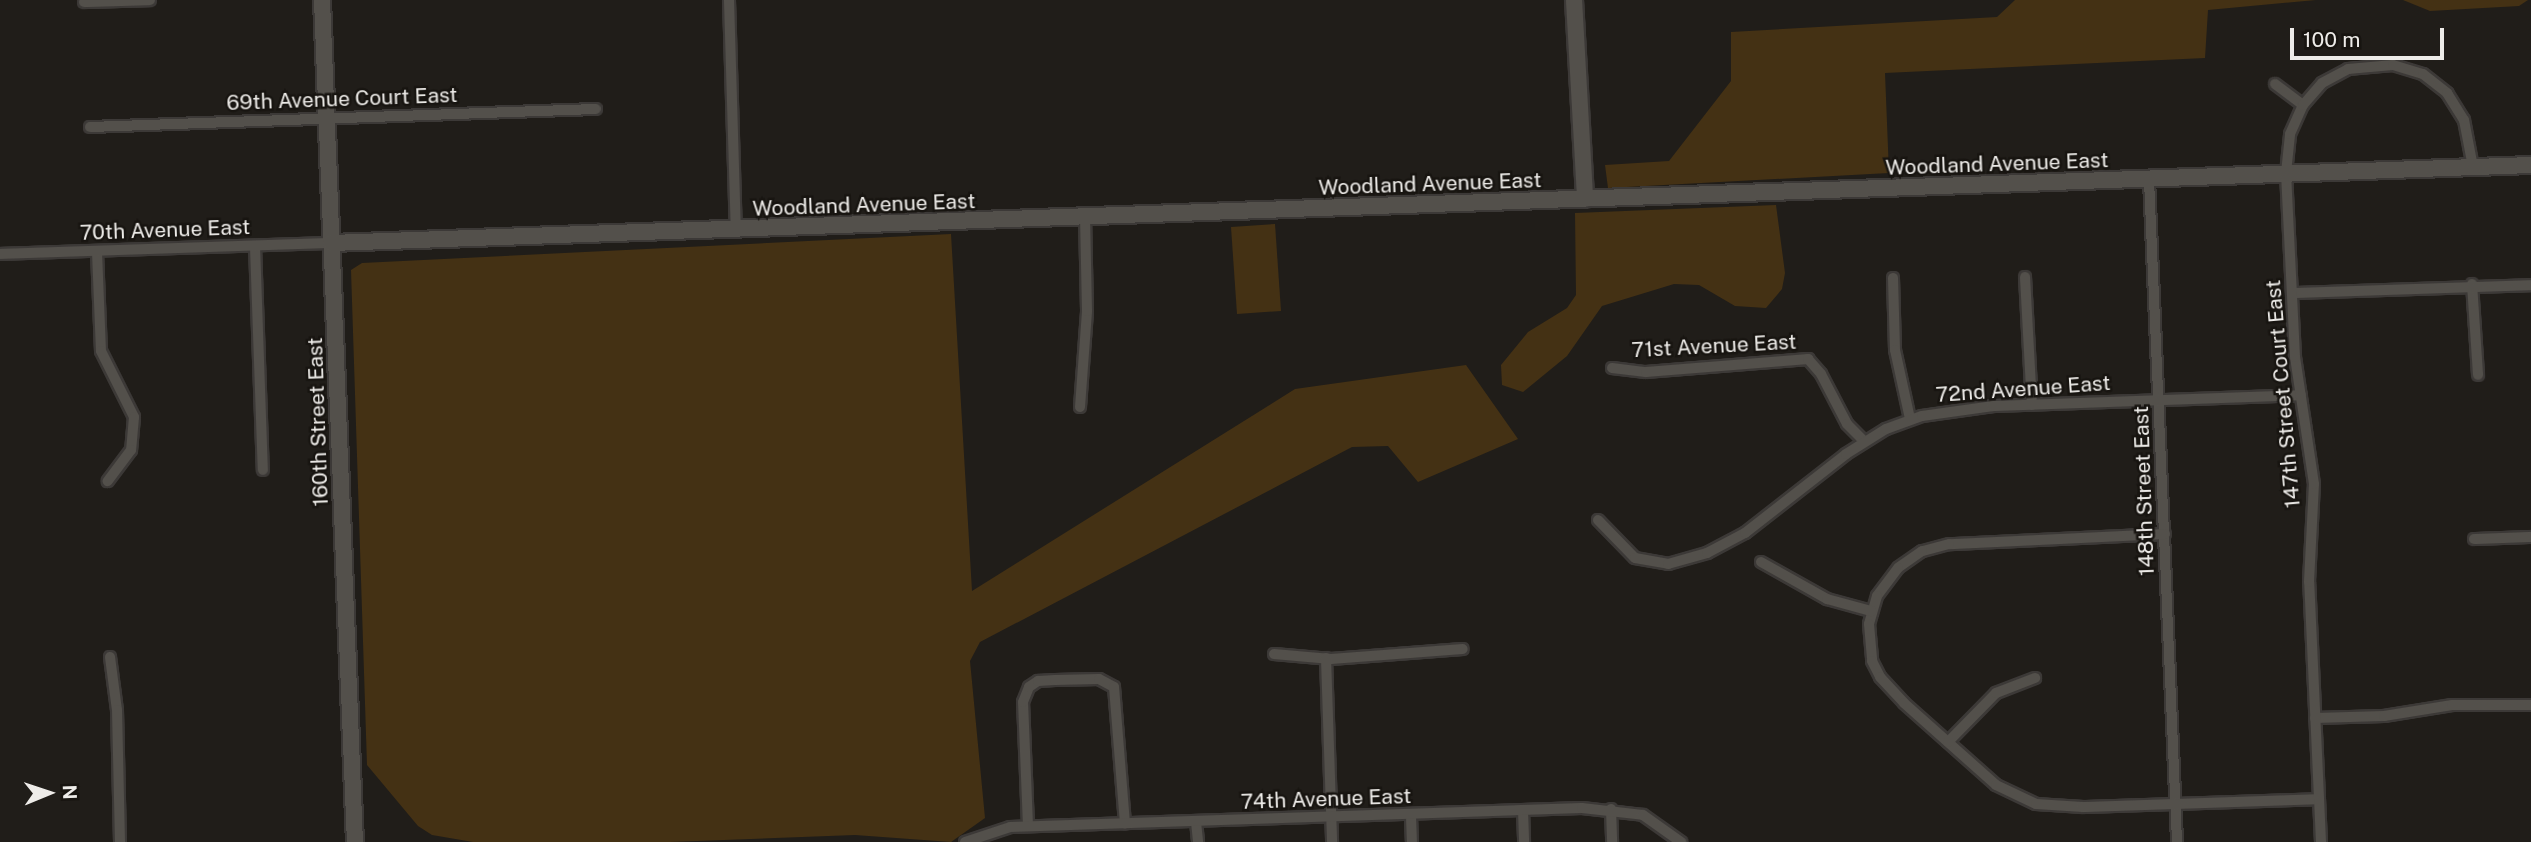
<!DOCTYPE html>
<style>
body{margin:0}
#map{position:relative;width:2531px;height:842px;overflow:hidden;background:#201d19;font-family:"Public Sans",sans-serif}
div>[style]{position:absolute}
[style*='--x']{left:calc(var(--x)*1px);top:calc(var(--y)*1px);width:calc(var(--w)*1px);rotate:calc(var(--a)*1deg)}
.green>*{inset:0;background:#443114}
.roads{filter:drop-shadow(2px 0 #3c3937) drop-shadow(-2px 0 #3c3937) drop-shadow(0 2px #3c3937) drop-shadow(0 -2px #3c3937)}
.street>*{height:10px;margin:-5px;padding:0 5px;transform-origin:5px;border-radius:5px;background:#53504b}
.secondary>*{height:16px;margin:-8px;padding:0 8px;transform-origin:8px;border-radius:8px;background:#53504b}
span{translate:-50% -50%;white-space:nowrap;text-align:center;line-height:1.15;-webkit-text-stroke:5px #171410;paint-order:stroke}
.street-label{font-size:21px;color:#eeece9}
.north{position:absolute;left:14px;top:758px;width:70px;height:70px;-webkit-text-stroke:5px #171410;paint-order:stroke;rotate:88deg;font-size:19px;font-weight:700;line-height:28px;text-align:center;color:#eeece9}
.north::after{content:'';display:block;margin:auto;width:24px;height:32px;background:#eeece9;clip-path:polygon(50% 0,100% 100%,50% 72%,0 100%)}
.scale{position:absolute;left:2290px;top:28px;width:154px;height:32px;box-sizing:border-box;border:4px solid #eeece9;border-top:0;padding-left:9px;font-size:21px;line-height:24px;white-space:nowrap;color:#eeece9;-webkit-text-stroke:5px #171410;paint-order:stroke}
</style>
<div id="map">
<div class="green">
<i style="clip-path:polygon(2015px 0,2316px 0,2208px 10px,2205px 58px,1885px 73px,1889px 173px,1608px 188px,1605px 165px,1669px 161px,1731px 81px,1731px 32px,1997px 17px)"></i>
<i style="clip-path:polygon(2403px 0,2528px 0,2519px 6px,2430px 11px)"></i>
<i style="clip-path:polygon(1776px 205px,1785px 273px,1782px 289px,1766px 308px,1735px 306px,1699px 285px,1674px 284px,1602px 306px,1567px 356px,1523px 392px,1502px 385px,1501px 365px,1528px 332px,1567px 308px,1576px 295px,1575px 213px)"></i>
<i style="clip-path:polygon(1275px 224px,1281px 311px,1237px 314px,1231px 227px)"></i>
<i style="clip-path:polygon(951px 234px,972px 591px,1295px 389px,1466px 365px,1518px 439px,1418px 482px,1388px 446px,1352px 447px,980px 642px,970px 661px,985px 818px,951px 842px,855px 835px,670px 842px,473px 842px,432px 835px,418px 826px,367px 765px,351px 270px,362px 263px)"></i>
</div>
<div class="roads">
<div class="street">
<i style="--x:729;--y:0;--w:230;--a:88.3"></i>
<i style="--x:84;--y:2;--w:66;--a:-1.7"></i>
<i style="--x:2275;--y:84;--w:35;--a:37"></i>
<i style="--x:90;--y:127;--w:506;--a:-2.04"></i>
<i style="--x:2149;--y:179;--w:664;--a:87.58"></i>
<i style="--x:255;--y:246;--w:224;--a:88"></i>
<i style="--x:97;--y:252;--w:99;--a:87.7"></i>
<i style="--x:101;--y:351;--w:74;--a:63.4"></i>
<i style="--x:134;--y:417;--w:33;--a:95"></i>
<i style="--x:131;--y:450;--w:39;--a:127"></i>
<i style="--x:0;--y:254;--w:331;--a:-1.9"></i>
<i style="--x:2025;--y:277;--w:128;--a:86.9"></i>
<i style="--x:1893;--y:278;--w:72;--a:88.4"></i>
<i style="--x:1895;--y:350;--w:71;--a:77.7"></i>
<i style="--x:2472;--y:284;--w:91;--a:86.2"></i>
<i style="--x:2293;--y:293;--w:238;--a:-1.9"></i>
<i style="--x:1612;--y:368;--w:34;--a:7"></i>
<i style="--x:1646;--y:372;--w:163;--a:-4.6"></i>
<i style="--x:1808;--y:359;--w:20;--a:49"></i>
<i style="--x:1821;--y:374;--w:56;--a:62.5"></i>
<i style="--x:1847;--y:424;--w:25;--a:45"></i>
<i style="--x:1080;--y:407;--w:96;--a:-85.8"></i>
<i style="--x:1087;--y:311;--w:92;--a:-91.2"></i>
<i style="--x:1598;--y:520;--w:53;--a:45.8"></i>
<i style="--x:1635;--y:558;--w:34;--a:10"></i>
<i style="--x:1668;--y:564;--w:41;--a:-15.8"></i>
<i style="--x:1707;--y:553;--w:43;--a:-27.8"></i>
<i style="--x:1745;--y:533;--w:128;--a:-38"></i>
<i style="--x:1846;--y:454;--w:47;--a:-32"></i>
<i style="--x:1886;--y:429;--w:38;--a:-20"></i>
<i style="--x:1922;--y:416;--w:72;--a:-8"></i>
<i style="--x:1993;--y:406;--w:308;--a:-2"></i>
<i style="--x:2165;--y:534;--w:216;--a:177.3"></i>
<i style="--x:1949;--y:544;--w:28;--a:165"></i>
<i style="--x:1922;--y:551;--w:29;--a:145"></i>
<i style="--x:1898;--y:568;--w:35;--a:127"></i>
<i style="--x:1877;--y:596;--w:29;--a:106"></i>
<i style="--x:1869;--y:624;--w:37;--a:85"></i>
<i style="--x:1872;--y:661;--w:18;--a:63"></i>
<i style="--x:1880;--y:677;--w:35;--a:47"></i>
<i style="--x:1904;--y:703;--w:123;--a:41.7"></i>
<i style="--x:1996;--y:785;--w:44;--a:25.4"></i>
<i style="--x:2036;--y:804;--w:47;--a:3.7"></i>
<i style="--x:2083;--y:807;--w:236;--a:-1.9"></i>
<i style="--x:2474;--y:539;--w:57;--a:-2"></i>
<i style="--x:1761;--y:562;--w:76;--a:29.3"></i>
<i style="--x:1827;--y:599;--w:46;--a:15.3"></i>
<i style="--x:1274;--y:654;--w:57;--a:5"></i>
<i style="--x:1331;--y:659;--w:132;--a:-4.3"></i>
<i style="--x:110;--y:657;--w:53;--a:82.5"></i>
<i style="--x:117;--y:710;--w:132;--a:88.7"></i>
<i style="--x:1326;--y:658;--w:184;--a:88.1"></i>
<i style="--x:2315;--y:718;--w:69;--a:-1.7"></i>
<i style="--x:2384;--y:716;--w:69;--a:-9.2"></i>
<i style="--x:2452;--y:705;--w:79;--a:0"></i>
<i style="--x:1948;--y:742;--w:69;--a:-45.6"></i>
<i style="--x:1996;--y:693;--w:42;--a:-21"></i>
<i style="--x:1611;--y:809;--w:33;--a:88"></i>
<i style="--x:1523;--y:810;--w:32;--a:88"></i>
<i style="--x:1411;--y:816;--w:26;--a:88"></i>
<i style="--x:1196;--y:822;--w:20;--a:84"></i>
<i style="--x:1028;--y:826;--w:124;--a:-92.3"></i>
<i style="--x:1023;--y:702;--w:16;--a:-68"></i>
<i style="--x:1029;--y:687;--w:11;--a:-34"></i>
<i style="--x:1038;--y:681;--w:17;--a:-3"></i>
<i style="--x:1055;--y:680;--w:44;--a:-1.3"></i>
<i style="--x:1099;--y:679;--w:17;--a:28"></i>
<i style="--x:1114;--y:687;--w:137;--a:85.4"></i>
<i style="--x:965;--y:842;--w:47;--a:-18.4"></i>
<i style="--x:1010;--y:827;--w:572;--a:-1.9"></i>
<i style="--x:1582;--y:808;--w:61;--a:6.5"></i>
<i style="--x:1643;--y:815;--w:47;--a:35.4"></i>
<i style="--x:2321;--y:842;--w:260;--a:-92.6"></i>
<i style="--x:2309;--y:582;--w:98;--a:-87.1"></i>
<i style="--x:2314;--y:484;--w:128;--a:-98.5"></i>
<i style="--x:2295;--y:357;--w:184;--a:-92.8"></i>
<i style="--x:2286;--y:173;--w:39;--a:-84"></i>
<i style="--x:2290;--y:134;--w:32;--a:-66"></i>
<i style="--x:2303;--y:105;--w:29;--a:-49"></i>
<i style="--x:2322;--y:83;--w:30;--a:-28"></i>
<i style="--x:2348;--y:69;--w:45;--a:-5.1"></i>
<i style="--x:2393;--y:65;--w:31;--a:17"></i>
<i style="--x:2423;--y:74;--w:31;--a:38"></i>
<i style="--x:2447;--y:93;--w:32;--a:58"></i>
<i style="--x:2464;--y:120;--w:48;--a:79.2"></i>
</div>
<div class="secondary">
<i style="--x:322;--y:0;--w:843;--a:87.76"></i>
<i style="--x:1574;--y:0;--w:199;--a:86.8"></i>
<i style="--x:331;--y:243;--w:2201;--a:-2.03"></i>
</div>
</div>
<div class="street-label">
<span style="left:342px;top:99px;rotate:-2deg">69th Avenue Court East</span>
<span style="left:1997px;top:164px;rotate:-2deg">Woodland Avenue East</span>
<span style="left:1430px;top:184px;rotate:-2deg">Woodland Avenue East</span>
<span style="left:864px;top:205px;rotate:-2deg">Woodland Avenue East</span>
<span style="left:165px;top:230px;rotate:-2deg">70th Avenue East</span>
<span style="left:1714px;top:346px;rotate:-3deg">71st Avenue East</span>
<span style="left:2023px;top:389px;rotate:-4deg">72nd Avenue East</span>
<span style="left:2283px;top:394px;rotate:-95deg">147th Street Court East</span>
<span style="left:318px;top:422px;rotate:-92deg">160th Street East</span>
<span style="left:2144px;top:491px;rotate:-92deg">148th Street East</span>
<span style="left:1326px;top:799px;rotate:-2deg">74th Avenue East</span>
</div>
<div class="north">N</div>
<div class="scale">100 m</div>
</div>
